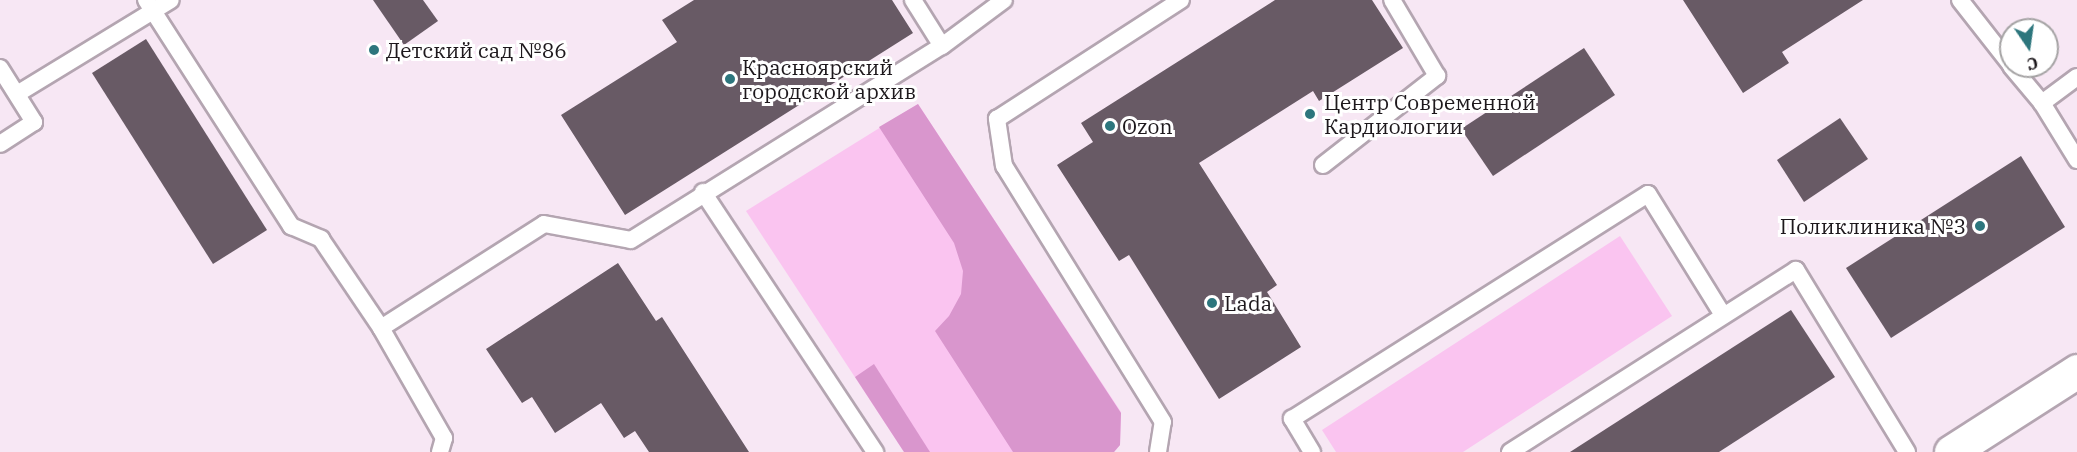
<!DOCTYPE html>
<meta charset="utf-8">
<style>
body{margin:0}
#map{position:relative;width:2077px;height:452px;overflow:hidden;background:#f7e7f4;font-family:"IBM Plex Serif",serif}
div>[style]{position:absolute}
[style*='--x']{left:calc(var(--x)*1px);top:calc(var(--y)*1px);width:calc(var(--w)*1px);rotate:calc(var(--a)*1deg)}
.green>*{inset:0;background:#fac4f0}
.forest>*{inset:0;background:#d996cd}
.building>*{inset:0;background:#685a65}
.roads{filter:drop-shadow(2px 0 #b4a5b1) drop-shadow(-2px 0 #b4a5b1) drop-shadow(0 2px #b4a5b1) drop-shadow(0 -2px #b4a5b1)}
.lane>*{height:16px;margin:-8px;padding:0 8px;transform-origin:8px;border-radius:8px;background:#fff}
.secondary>*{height:33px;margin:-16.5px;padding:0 16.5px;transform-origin:16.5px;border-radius:16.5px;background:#fff}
.dots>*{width:16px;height:16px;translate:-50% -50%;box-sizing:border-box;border:3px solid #fff;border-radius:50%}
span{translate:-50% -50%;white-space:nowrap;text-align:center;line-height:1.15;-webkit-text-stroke:6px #fff;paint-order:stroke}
.poi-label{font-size:21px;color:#1d181c}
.left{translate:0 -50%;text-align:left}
.right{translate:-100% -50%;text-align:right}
.north{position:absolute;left:1999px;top:18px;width:60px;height:60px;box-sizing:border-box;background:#fff;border:2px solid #a5a3a4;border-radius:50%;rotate:167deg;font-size:16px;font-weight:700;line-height:24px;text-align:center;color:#1d181c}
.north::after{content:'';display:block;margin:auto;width:21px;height:27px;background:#2d767d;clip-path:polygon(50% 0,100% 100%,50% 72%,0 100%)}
</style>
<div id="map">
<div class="green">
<i style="clip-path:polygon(918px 104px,1121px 412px,1120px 445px,1114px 452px,904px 452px,746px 211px)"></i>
<i style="clip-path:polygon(1620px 236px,1672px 316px,1463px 452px,1336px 452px,1322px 430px)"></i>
</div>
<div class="forest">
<i style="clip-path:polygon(918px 104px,1121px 413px,1120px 445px,1114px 452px,1013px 452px,935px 331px,949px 316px,961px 294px,963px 271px,954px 243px,879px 127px)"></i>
<i style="clip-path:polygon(874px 364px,930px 452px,904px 452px,855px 377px)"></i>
</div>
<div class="building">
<i style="clip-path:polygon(373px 0,423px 0,438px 21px,404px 45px)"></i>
<i style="clip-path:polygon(694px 0,892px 0,913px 33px,625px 215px,561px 115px,677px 42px,662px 20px)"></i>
<i style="clip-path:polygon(1275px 0,1372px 0,1403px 48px,1319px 101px,1313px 91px,1199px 163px,1277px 285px,1267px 292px,1301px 347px,1219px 399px,1129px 255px,1119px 261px,1057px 165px,1093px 142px,1081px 123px)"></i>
<i style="clip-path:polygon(1683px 0,1863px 0,1782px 52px,1789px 63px,1743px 93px)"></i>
<i style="clip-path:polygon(146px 39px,267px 230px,213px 264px,92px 73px)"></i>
<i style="clip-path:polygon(1584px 48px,1615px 95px,1493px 176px,1461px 129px)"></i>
<i style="clip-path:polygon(1840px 118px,1868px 159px,1804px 202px,1777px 160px)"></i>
<i style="clip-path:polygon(2021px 156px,2065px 227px,1891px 338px,1846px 268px)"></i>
<i style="clip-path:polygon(618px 263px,656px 321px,662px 317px,749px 452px,649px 452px,635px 431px,624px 438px,601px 403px,555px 433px,532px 397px,522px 403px,486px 349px)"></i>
<i style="clip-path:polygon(1791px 310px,1835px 377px,1719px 452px,1570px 452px)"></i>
</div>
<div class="roads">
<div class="lane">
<i style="--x:146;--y:0;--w:269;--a:57.3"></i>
<i style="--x:291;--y:226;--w:33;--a:23"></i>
<i style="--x:321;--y:239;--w:107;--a:56"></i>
<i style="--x:381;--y:328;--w:127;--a:60.2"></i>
<i style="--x:444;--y:438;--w:15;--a:106"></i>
<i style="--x:913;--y:0;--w:54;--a:57.8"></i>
<i style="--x:1960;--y:0;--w:83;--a:51.9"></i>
<i style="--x:2011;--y:66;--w:48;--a:50"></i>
<i style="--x:0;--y:68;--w:64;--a:57.8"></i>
<i style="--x:34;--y:122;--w:40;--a:147.1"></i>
<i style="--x:2077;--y:77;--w:44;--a:143.4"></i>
<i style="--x:2042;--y:103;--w:67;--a:58.4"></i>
<i style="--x:17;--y:94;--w:180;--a:-31.4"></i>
<i style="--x:1323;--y:165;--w:145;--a:-38"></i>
<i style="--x:1437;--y:76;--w:88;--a:-120.6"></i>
<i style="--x:703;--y:192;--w:312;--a:56.5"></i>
<i style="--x:381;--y:328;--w:193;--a:-32.5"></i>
<i style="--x:544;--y:224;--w:88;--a:10.4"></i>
<i style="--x:631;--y:240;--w:367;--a:-32"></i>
<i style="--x:942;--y:46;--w:77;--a:-36.6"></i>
<i style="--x:1158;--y:452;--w:30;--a:-81"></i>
<i style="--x:1163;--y:422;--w:301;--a:-121.8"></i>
<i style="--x:1004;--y:166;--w:48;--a:-98.5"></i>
<i style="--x:997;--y:119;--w:219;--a:-32.9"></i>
<i style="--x:1312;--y:452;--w:39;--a:-121"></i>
<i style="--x:1292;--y:419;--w:421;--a:-32.3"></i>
<i style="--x:1648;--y:194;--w:142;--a:58.2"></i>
<i style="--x:1510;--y:452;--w:339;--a:-32.5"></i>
<i style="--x:1796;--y:270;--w:213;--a:58.6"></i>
</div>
<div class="secondary">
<i style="--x:1951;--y:452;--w:150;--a:-32.7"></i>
</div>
</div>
<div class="dots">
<i style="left:374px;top:50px;background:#2d767d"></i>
<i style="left:730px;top:79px;background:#2d767d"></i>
<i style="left:1310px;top:114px;background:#2d767d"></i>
<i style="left:1110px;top:126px;background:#2d767d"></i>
<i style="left:1980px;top:226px;background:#2d767d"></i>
<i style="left:1212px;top:303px;background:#2d767d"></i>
</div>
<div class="poi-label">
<span class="left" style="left:386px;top:50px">Детский сад №86</span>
<span class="left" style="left:742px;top:79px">Красноярский<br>городской архив</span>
<span class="left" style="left:1324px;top:114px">Центр Современной<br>Кардиологии</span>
<span class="left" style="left:1122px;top:126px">Ozon</span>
<span class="right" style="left:1966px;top:226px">Поликлиника №3</span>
<span class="left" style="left:1224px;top:303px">Lada</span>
</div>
<div class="north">С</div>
</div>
